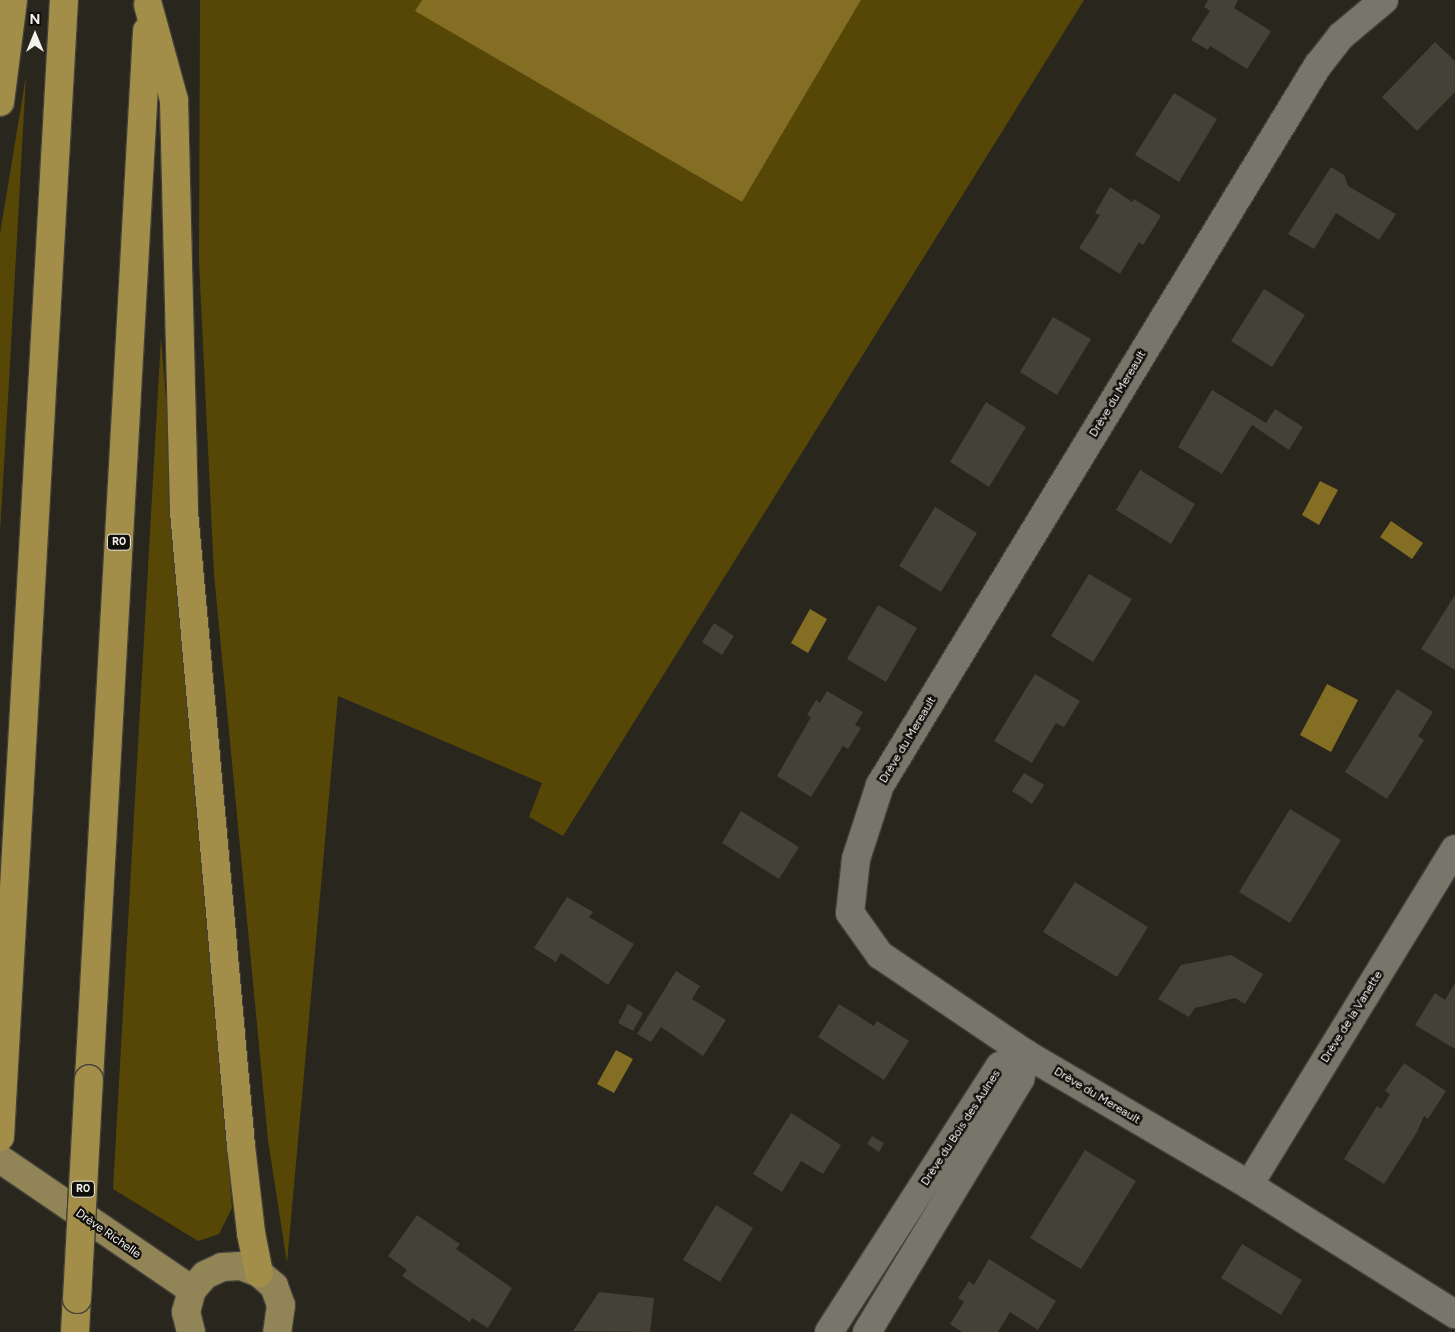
<!DOCTYPE html>
<meta charset="utf-8">
<style>
body{margin:0}
#map{position:relative;width:1455px;height:1332px;overflow:hidden;background:#29261d;font-family:Figtree,sans-serif}
div>[style]{position:absolute}
[style*='--x']{left:calc(var(--x)*1px);top:calc(var(--y)*1px);width:calc(var(--w)*1px);rotate:calc(var(--a)*1deg)}
.green>*{inset:0;background:#574707}
.water>*{inset:0;background:#836e23}
.building>*{inset:0;background:#444137}
.roads{filter:drop-shadow(1px 0 #434139) drop-shadow(-1px 0 #434139) drop-shadow(0 1px #434139) drop-shadow(0 -1px #434139)}
.minor>*{height:28px;margin:-14px;padding:0 14px;transform-origin:14px;border-radius:14px;background:#78756a}
.major>*{height:28px;margin:-14px;padding:0 14px;transform-origin:14px;border-radius:14px;background:#918456}
.highway>*{height:28px;margin:-14px;padding:0 14px;transform-origin:14px;border-radius:14px;background:#a28e48}
.bridges{filter:drop-shadow(1px 0 #434139) drop-shadow(-1px 0 #434139) drop-shadow(0 1px #434139) drop-shadow(0 -1px #434139)}
.highway-bridge>*{height:28px;margin:-14px;padding:0 14px;transform-origin:14px;border-radius:14px;background:#a28e48}
span{translate:-50% -50%;white-space:nowrap;text-align:center;line-height:1.15;-webkit-text-stroke:4.5px #100f0b;paint-order:stroke}
.shield-label span{padding:1px 4px;background:#100f0b;border:1px solid;border-radius:4px;-webkit-text-stroke-width:0}
.shield-label{font-size:11px;color:#f4f2ec;font-weight:700}
.street-label{font-size:12px;color:#f4f2ec}
.north{position:absolute;left:10px;top:10px;width:50px;height:50px;-webkit-text-stroke:4px #100f0b;paint-order:stroke;rotate:0deg;font-size:14px;font-weight:700;line-height:20px;text-align:center;color:#f4f2ec}
.north::after{content:'';display:block;margin:auto;width:18px;height:22px;background:#f4f2ec;clip-path:polygon(50% 0,100% 100%,50% 72%,0 100%)}
</style>
<div id="map">
<div class="green">
<i style="clip-path:polygon(200px 0,422px 0,416px 11px,742px 202px,861px 0,1084px 0,563px 836px,529px 817px,542px 783px,338px 696px,287px 1263px,268px 1140px,214px 574px,199px 261px)"></i>
<i style="clip-path:polygon(26px 76px,8px 399px,0 531px,0 234px)"></i>
<i style="clip-path:polygon(161px 337px,232px 1208px,219px 1234px,198px 1241px,113px 1189px)"></i>
</div>
<div class="water">
<i style="clip-path:polygon(422px 0,861px 0,742px 202px,415px 11px)"></i>
<i style="clip-path:polygon(1320px 481px,1338px 490px,1319px 525px,1302px 515px)"></i>
<i style="clip-path:polygon(1391px 521px,1423px 543px,1412px 559px,1380px 537px)"></i>
<i style="clip-path:polygon(810px 609px,827px 619px,808px 653px,791px 643px)"></i>
<i style="clip-path:polygon(1327px 684px,1358px 700px,1331px 752px,1300px 735px)"></i>
<i style="clip-path:polygon(616px 1050px,633px 1059px,614px 1093px,597px 1084px)"></i>
</div>
<div class="building">
<i style="clip-path:polygon(1208px 0,1238px 0,1234px 8px,1271px 31px,1247px 69px,1210px 46px,1208px 50px,1191px 40px,1210px 11px,1204px 7px)"></i>
<i style="clip-path:polygon(1435px 42px,1455px 61px,1455px 92px,1417px 131px,1382px 97px)"></i>
<i style="clip-path:polygon(1174px 93px,1217px 119px,1179px 182px,1135px 155px)"></i>
<i style="clip-path:polygon(1331px 167px,1344px 175px,1348px 186px,1396px 214px,1379px 240px,1336px 213px,1314px 249px,1288px 234px)"></i>
<i style="clip-path:polygon(1110px 187px,1132px 202px,1134px 199px,1161px 216px,1143px 245px,1139px 242px,1120px 274px,1079px 248px,1100px 215px,1095px 213px)"></i>
<i style="clip-path:polygon(1264px 289px,1305px 315px,1272px 367px,1231px 341px)"></i>
<i style="clip-path:polygon(1053px 317px,1091px 339px,1057px 395px,1020px 372px)"></i>
<i style="clip-path:polygon(1212px 390px,1266px 423px,1275px 409px,1303px 427px,1289px 450px,1252px 425px,1222px 474px,1178px 447px)"></i>
<i style="clip-path:polygon(986px 402px,1026px 427px,989px 487px,950px 462px)"></i>
<i style="clip-path:polygon(1140px 470px,1195px 504px,1171px 544px,1116px 510px)"></i>
<i style="clip-path:polygon(935px 507px,977px 533px,941px 592px,899px 566px)"></i>
<i style="clip-path:polygon(1089px 574px,1132px 599px,1093px 662px,1051px 636px)"></i>
<i style="clip-path:polygon(1455px 595px,1455px 670px,1421px 649px)"></i>
<i style="clip-path:polygon(878px 605px,917px 628px,886px 682px,847px 659px)"></i>
<i style="clip-path:polygon(714px 623px,734px 636px,722px 655px,702px 642px)"></i>
<i style="clip-path:polygon(1035px 674px,1080px 701px,1064px 727px,1056px 723px,1032px 763px,994px 741px)"></i>
<i style="clip-path:polygon(1397px 689px,1433px 712px,1418px 736px,1424px 740px,1387px 799px,1345px 772px)"></i>
<i style="clip-path:polygon(827px 691px,863px 712px,855px 725px,861px 728px,848px 749px,843px 746px,811px 797px,777px 776px,811px 717px,807px 715px,816px 700px,820px 703px)"></i>
<i style="clip-path:polygon(1024px 773px,1044px 785px,1032px 804px,1012px 791px)"></i>
<i style="clip-path:polygon(1290px 809px,1341px 840px,1290px 923px,1239px 892px)"></i>
<i style="clip-path:polygon(741px 811px,799px 847px,779px 879px,722px 843px)"></i>
<i style="clip-path:polygon(1075px 882px,1148px 927px,1117px 977px,1043px 932px)"></i>
<i style="clip-path:polygon(567px 897px,593px 912px,589px 917px,634px 944px,608px 985px,561px 953px,556px 962px,534px 948px)"></i>
<i style="clip-path:polygon(1231px 955px,1263px 974px,1245px 1004px,1235px 998px,1195px 1008px,1189px 1017px,1158px 999px,1181px 965px)"></i>
<i style="clip-path:polygon(676px 971px,700px 986px,692px 999px,726px 1020px,703px 1056px,661px 1027px,651px 1042px,637px 1034px)"></i>
<i style="clip-path:polygon(1455px 983px,1455px 1049px,1415px 1025px,1435px 993px,1445px 1000px)"></i>
<i style="clip-path:polygon(628px 1004px,643px 1013px,633px 1031px,618px 1023px)"></i>
<i style="clip-path:polygon(839px 1004px,874px 1026px,877px 1021px,909px 1041px,884px 1080px,818px 1037px)"></i>
<i style="clip-path:polygon(1404px 1063px,1446px 1091px,1428px 1119px,1424px 1116px,1417px 1132px,1384px 1184px,1344px 1159px,1377px 1106px,1381px 1109px,1390px 1094px,1385px 1091px)"></i>
<i style="clip-path:polygon(791px 1113px,841px 1145px,823px 1174px,801px 1161px,782px 1192px,753px 1174px)"></i>
<i style="clip-path:polygon(872px 1136px,884px 1143px,879px 1152px,867px 1144px)"></i>
<i style="clip-path:polygon(1085px 1150px,1136px 1181px,1081px 1269px,1030px 1238px)"></i>
<i style="clip-path:polygon(716px 1205px,753px 1228px,720px 1282px,683px 1260px)"></i>
<i style="clip-path:polygon(417px 1215px,460px 1244px,456px 1249px,512px 1288px,488px 1328px,472px 1318px,470px 1322px,402px 1276px,407px 1270px,388px 1256px)"></i>
<i style="clip-path:polygon(1242px 1244px,1302px 1280px,1281px 1315px,1221px 1278px)"></i>
<i style="clip-path:polygon(989px 1259px,1056px 1301px,1038px 1330px,1010px 1312px,998px 1332px,962px 1332px,950px 1324px,964px 1302px,958px 1298px,969px 1281px,974px 1285px)"></i>
<i style="clip-path:polygon(599px 1292px,654px 1298px,650px 1332px,573px 1331px)"></i>
</div>
<div class="roads">
<div class="minor">
<i style="--x:1384;--y:0;--w:56;--a:140.1"></i>
<i style="--x:1341;--y:36;--w:37;--a:128"></i>
<i style="--x:1318;--y:65;--w:843;--a:121.31"></i>
<i style="--x:880;--y:785;--w:78;--a:108"></i>
<i style="--x:856;--y:859;--w:54;--a:96.3"></i>
<i style="--x:850;--y:913;--w:52;--a:54.5"></i>
<i style="--x:880;--y:955;--w:176;--a:34.1"></i>
<i style="--x:1026;--y:1054;--w:259;--a:30.4"></i>
<i style="--x:1249;--y:1185;--w:243;--a:32.1"></i>
<i style="--x:1249;--y:1185;--w:394;--a:-58.5"></i>
<i style="--x:829;--y:1332;--w:316;--a:-57.3"></i>
<i style="--x:1000;--y:1066;--w:29;--a:-25"></i>
<i style="--x:867;--y:1332;--w:296;--a:-58.8"></i>
<i style="--x:1020;--y:1079;--w:26;--a:-77"></i>
</div>
<div class="major">
<i style="--x:0;--y:1159;--w:232;--a:34.3"></i>
<i style="--x:191;--y:1332;--w:21;--a:-104"></i>
<i style="--x:186;--y:1312;--w:23;--a:-75"></i>
<i style="--x:192;--y:1290;--w:20;--a:-49"></i>
<i style="--x:205;--y:1275;--w:19;--a:-25"></i>
<i style="--x:222;--y:1267;--w:19;--a:-3"></i>
<i style="--x:241;--y:1266;--w:19;--a:21"></i>
<i style="--x:259;--y:1273;--w:20;--a:41"></i>
<i style="--x:274;--y:1286;--w:20;--a:70"></i>
<i style="--x:281;--y:1305;--w:27;--a:98"></i>
</div>
<div class="highway">
<i style="--x:148;--y:5;--w:98;--a:74.7"></i>
<i style="--x:174;--y:100;--w:412;--a:88.6"></i>
<i style="--x:184;--y:512;--w:637;--a:84.86"></i>
<i style="--x:241;--y:1146;--w:88;--a:83.4"></i>
<i style="--x:251;--y:1233;--w:41;--a:78.7"></i>
<i style="--x:0;--y:102;--w:103;--a:-82.7"></i>
<i style="--x:89;--y:1079;--w:1050;--a:-86.83"></i>
<i style="--x:0;--y:1137;--w:1139;--a:-86.78"></i>
<i style="--x:75;--y:1332;--w:33;--a:-87"></i>
</div>
</div>
<div class="bridges">
<div class="highway-bridge">
<i style="--x:77;--y:1299;--w:220;--a:-86.9"></i>
</div>
</div>
<div class="shield-label">
<span style="left:119px;top:542px">R0</span>
<span style="left:83px;top:1189px">R0</span>
</div>
<div class="street-label">
<span style="left:1118px;top:394px;rotate:-59deg">Drève du Mereault</span>
<span style="left:908px;top:740px;rotate:-59deg">Drève du Mereault</span>
<span style="left:1352px;top:1017px;rotate:-58deg">Drève de la Vanette</span>
<span style="left:1097px;top:1096px;rotate:31deg">Drève du Mereault</span>
<span style="left:961px;top:1128px;rotate:-57deg">Drève du Bois des Aulnes</span>
<span style="left:108px;top:1234px;rotate:35deg">Drève Richelle</span>
</div>
<div class="north">N</div>
</div>
